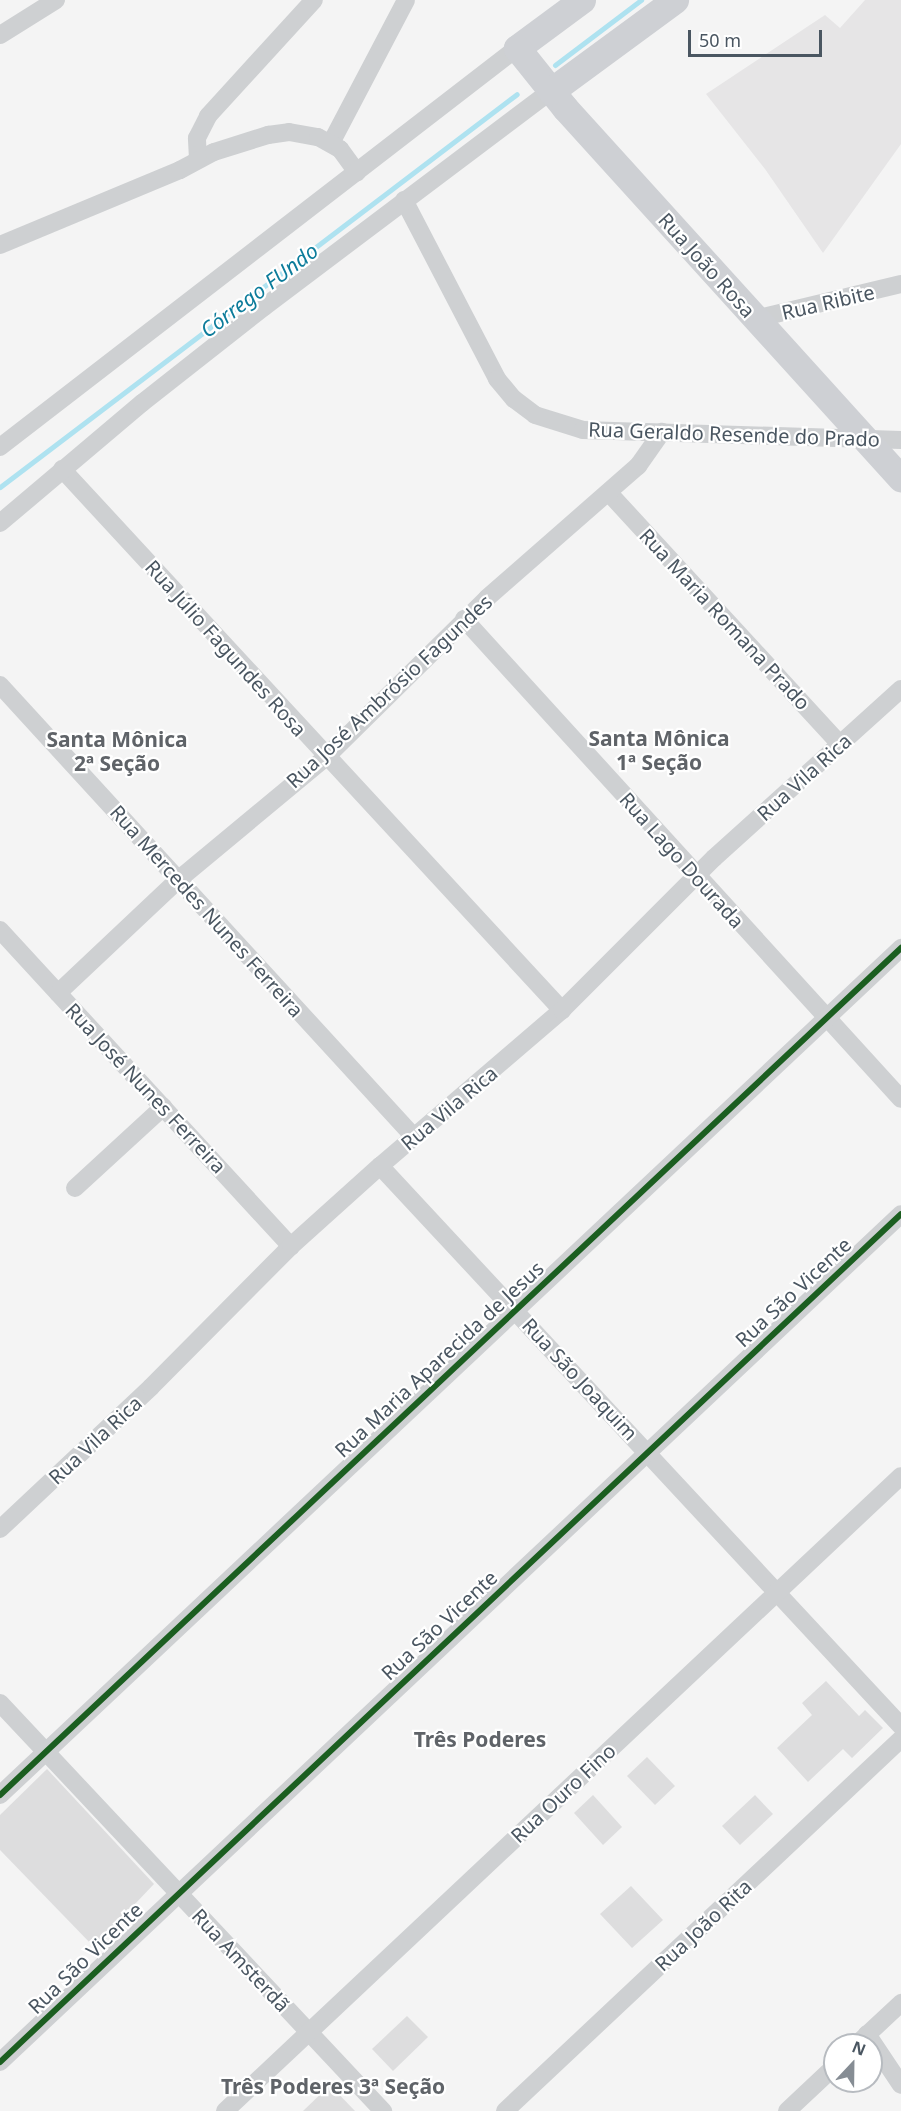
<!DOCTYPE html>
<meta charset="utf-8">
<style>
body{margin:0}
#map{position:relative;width:901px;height:2111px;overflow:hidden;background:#f4f4f4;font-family:"Noto Sans",sans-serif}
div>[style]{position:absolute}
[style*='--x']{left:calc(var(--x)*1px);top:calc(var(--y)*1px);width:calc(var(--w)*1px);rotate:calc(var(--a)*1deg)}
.education>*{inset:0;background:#e6e5e6}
.stream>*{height:5px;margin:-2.5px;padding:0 2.5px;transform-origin:2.5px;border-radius:2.5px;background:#aee2f0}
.building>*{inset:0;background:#ddddde}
.street>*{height:18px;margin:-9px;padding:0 9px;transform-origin:9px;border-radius:9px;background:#ced0d2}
.secondary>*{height:27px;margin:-13.5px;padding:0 13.5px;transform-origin:13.5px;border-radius:13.5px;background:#ced0d4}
.cycleway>*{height:6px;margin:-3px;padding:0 3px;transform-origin:3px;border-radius:3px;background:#1b5e20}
span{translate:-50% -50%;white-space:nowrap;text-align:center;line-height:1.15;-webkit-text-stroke:4.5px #fff;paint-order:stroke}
.street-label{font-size:20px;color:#4a5661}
.water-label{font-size:21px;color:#0c7c9b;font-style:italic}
.neighbourhood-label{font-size:21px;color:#5f6368;font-weight:700}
.north{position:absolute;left:823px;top:2033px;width:60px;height:60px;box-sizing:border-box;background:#fff;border:2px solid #b7bbc0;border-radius:50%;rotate:22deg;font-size:16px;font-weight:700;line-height:24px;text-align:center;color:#4a5661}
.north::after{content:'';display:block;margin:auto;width:21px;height:27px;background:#868d94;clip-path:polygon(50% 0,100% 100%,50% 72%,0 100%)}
.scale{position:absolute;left:688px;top:30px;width:134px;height:27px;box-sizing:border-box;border:3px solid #4a5661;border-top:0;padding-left:8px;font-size:18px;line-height:21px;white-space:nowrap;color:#4a5661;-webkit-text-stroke:4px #fff;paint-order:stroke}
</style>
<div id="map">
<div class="education">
<i style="clip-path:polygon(865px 0,901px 0,901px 144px,823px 253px,765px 169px,706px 94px,825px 15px,840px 28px)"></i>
</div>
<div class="stream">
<i style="--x:555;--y:65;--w:108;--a:-37.1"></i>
<i style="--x:0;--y:487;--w:649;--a:-37.24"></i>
</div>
<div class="building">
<i style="clip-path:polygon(826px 1681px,859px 1716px,865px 1710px,883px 1728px,852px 1758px,843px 1749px,808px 1782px,777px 1748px,812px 1715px,802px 1703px)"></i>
<i style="clip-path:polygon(647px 1757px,675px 1786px,655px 1805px,627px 1776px)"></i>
<i style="clip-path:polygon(47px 1769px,154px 1884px,94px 1947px,0 1850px,0 1815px)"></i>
<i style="clip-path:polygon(593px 1795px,622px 1827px,603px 1845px,574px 1813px)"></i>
<i style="clip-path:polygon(755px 1795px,773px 1814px,740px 1845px,722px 1826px)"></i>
<i style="clip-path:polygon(631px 1886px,663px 1920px,632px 1948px,600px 1914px)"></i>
<i style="clip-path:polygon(407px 2016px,428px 2037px,393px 2071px,372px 2049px)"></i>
<i style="clip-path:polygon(330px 2085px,355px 2111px,303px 2111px)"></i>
</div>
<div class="street">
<i style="--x:0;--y:35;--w:66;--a:-32"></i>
<i style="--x:331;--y:143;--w:161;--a:-62.3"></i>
<i style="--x:198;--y:159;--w:21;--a:-93"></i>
<i style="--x:197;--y:138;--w:25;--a:-63"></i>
<i style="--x:208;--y:116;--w:157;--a:-47.6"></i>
<i style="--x:404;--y:200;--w:202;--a:62.5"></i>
<i style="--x:497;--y:379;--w:26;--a:50"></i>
<i style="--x:514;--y:399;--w:26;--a:37"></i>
<i style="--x:535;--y:415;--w:50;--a:17.4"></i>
<i style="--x:583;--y:430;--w:318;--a:1.8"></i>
<i style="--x:0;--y:245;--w:195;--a:-22.6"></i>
<i style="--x:180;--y:170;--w:38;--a:-28"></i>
<i style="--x:214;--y:152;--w:57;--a:-17.5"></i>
<i style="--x:268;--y:135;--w:21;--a:-8"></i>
<i style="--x:289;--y:132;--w:29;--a:10"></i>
<i style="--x:318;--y:137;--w:25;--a:29"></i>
<i style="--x:340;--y:149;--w:29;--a:54"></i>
<i style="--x:755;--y:319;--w:150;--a:-13.5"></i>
<i style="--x:0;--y:447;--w:653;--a:-37.66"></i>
<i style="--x:62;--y:469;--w:737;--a:47.26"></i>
<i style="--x:609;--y:493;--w:341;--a:47.4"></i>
<i style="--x:0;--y:523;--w:186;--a:-40.2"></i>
<i style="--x:142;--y:403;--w:155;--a:-38.2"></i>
<i style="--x:264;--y:307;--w:359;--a:-37"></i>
<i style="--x:464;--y:619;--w:649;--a:47.68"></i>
<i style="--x:0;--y:685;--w:613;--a:47.51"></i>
<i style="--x:0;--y:930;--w:430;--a:47.4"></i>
<i style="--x:58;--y:993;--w:165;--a:-43.3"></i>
<i style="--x:178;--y:880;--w:192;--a:-39.7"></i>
<i style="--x:326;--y:757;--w:226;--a:-44.6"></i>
<i style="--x:487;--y:598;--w:201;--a:-41.2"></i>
<i style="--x:638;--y:466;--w:42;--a:-54.8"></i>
<i style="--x:380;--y:1166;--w:765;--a:47.07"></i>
<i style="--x:75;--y:1188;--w:120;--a:-42.6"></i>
<i style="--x:0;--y:1529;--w:207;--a:-43.2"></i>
<i style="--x:151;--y:1387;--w:199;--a:-45.2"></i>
<i style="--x:291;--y:1246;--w:120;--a:-42"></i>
<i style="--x:380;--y:1166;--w:240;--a:-40.6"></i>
<i style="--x:562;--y:1010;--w:215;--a:-45"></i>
<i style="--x:714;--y:858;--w:252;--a:-42.1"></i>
<i style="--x:0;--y:1703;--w:560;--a:46.81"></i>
<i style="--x:0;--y:1795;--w:1237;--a:-43.23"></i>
<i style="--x:867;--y:2034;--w:61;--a:56.3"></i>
<i style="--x:856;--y:2045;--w:62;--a:-43"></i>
<i style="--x:0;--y:2062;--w:1237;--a:-43.26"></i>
<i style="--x:225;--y:2111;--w:927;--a:-43.21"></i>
<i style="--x:505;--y:2111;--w:543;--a:-43.21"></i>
<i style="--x:787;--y:2111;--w:66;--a:-43.2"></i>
</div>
<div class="secondary">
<i style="--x:582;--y:0;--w:81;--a:143.6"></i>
<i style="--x:517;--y:48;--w:77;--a:51.3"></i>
<i style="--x:565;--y:108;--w:500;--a:47.8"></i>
<i style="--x:551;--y:91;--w:154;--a:-36.3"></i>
</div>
<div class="cycleway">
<i style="--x:0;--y:1795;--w:1237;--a:-43.23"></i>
<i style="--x:0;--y:2062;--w:1237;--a:-43.26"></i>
</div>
<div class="street-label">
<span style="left:707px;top:265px;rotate:48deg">Rua João Rosa</span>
<span style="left:828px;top:302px;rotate:-13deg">Rua Ribite</span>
<span style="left:734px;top:434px;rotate:2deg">Rua Geraldo Resende do Prado</span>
<span style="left:725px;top:619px;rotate:47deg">Rua Maria Romana Prado</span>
<span style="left:226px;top:648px;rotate:48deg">Rua Júlio Fagundes Rosa</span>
<span style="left:389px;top:691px;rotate:-43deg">Rua José Ambrósio Fagundes</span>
<span style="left:804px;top:777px;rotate:-42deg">Rua Vila Rica</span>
<span style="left:682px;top:860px;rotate:48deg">Rua Lago Dourada</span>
<span style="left:207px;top:911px;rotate:48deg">Rua Mercedes Nunes Ferreira</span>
<span style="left:146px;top:1088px;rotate:47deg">Rua José Nunes Ferreira</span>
<span style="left:449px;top:1108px;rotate:-40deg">Rua Vila Rica</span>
<span style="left:793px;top:1292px;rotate:-43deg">Rua São Vicente</span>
<span style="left:439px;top:1359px;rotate:-43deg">Rua Maria Aparecida de Jesus</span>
<span style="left:580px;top:1379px;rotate:47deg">Rua São Joaquim</span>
<span style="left:95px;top:1440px;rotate:-43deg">Rua Vila Rica</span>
<span style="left:439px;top:1625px;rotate:-43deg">Rua São Vicente</span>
<span style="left:563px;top:1793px;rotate:-43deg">Rua Ouro Fino</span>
<span style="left:703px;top:1925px;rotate:-43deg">Rua João Rita</span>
<span style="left:85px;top:1958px;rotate:-44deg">Rua São Vicente</span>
<span style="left:241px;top:1960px;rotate:47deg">Rua Amsterdã</span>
</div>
<div class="water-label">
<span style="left:259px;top:290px;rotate:-37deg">Córrego FUndo</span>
</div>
<div class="neighbourhood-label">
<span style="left:659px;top:750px">Santa Mônica<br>1ª Seção</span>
<span style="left:117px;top:751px">Santa Mônica<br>2ª Seção</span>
<span style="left:480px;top:1739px">Três Poderes</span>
<span style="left:333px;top:2086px">Três Poderes 3ª Seção</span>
</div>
<div class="north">N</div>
<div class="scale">50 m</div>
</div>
